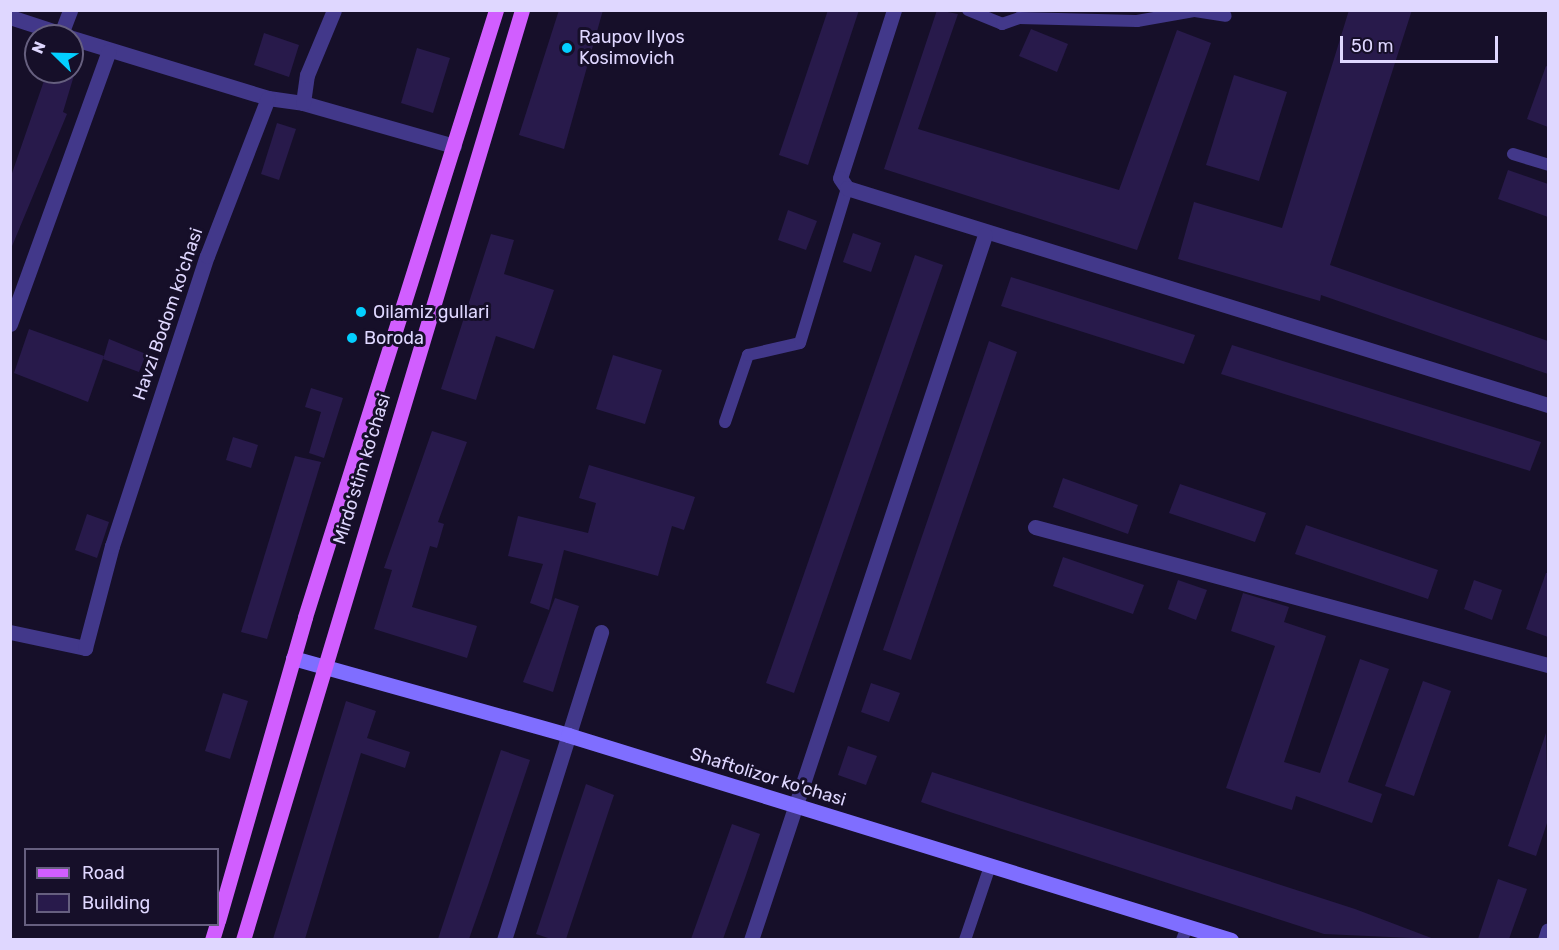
<!DOCTYPE html>
<style>
body{margin:0}
#map{position:relative;width:1559px;height:950px;overflow:hidden;background:#160f29;font-family:Rubik,sans-serif}
div>[style]{position:absolute}
[style*='--x']{left:calc(var(--x)*1px);top:calc(var(--y)*1px);width:calc(var(--w)*1px);rotate:calc(var(--a)*1deg)}
.building>*{inset:0;background:#281a4b}
.lane>*{height:12px;margin:-6px;padding:0 6px;transform-origin:6px;border-radius:6px;background:#42388a}
.street>*{height:15px;margin:-7.5px;padding:0 7.5px;transform-origin:7.5px;border-radius:7.5px;background:#42388a}
.secondary>*{height:15px;margin:-7.5px;padding:0 7.5px;transform-origin:7.5px;border-radius:7.5px;background:#7f6eff}
.primary>*{height:15px;margin:-7.5px;padding:0 7.5px;transform-origin:7.5px;border-radius:7.5px;background:#d15eff}
.dots>*{width:16px;height:16px;translate:-50% -50%;box-sizing:border-box;border:3px solid #160f29;border-radius:50%}
span{translate:-50% -50%;white-space:nowrap;text-align:center;line-height:1.15;-webkit-text-stroke:6px #160f29;paint-order:stroke}
.poi-label{font-size:18px;color:#dfd7ff}
.left{translate:0 -50%;text-align:left}
.street-label{font-size:18px;color:#dfd7ff}
.frame{position:absolute;inset:0;border:12px solid #dfd7ff;pointer-events:none}
.legend{position:absolute;left:24px;top:848px;width:195px;height:78px;box-sizing:border-box;background:#160f29;border:2px solid #665f7f;margin:0;padding:8px 10px;list-style:none;font-size:18px;color:#dfd7ff}
.legend li{display:flex;align-items:center;gap:12px;height:30px}
.legend b{width:30px;border:2px solid #665f7f}
.north{position:absolute;left:24px;top:24px;width:60px;height:60px;box-sizing:border-box;background:#160f29;border:2px solid #665f7f;border-radius:50%;rotate:293deg;font-size:16px;font-weight:700;line-height:24px;text-align:center;color:#dfd7ff}
.north::after{content:'';display:block;margin:auto;width:21px;height:27px;background:#03cfff;clip-path:polygon(50% 0,100% 100%,50% 72%,0 100%)}
.scale{position:absolute;left:1340px;top:36px;width:158px;height:27px;box-sizing:border-box;border:3px solid #dfd7ff;border-top:0;padding-left:8px;font-size:18px;line-height:21px;white-space:nowrap;color:#dfd7ff;-webkit-text-stroke:4px #160f29;paint-order:stroke}
</style>
<div id="map">
<div class="building">
<i style="clip-path:polygon(559px 10px,603px 10px,564px 149px,519px 135px)"></i>
<i style="clip-path:polygon(828px 10px,859px 10px,808px 165px,779px 155px)"></i>
<i style="clip-path:polygon(937px 10px,958px 14px,918px 129px,1119px 190px,1177px 30px,1211px 43px,1137px 250px,884px 169px)"></i>
<i style="clip-path:polygon(1349px 10px,1412px 10px,1330px 265px,1548px 341px,1548px 374px,1321px 295px,1320px 301px,1178px 259px,1194px 202px,1282px 228px)"></i>
<i style="clip-path:polygon(1031px 29px,1068px 44px,1057px 72px,1019px 56px)"></i>
<i style="clip-path:polygon(264px 33px,299px 45px,289px 77px,254px 65px)"></i>
<i style="clip-path:polygon(417px 48px,450px 58px,433px 113px,401px 103px)"></i>
<i style="clip-path:polygon(1546px 66px,1548px 67px,1548px 127px,1527px 119px)"></i>
<i style="clip-path:polygon(47px 72px,75px 72px,63px 112px,67px 114px,10px 251px,10px 179px)"></i>
<i style="clip-path:polygon(1234px 75px,1287px 92px,1259px 181px,1206px 165px)"></i>
<i style="clip-path:polygon(277px 123px,296px 129px,279px 180px,261px 174px)"></i>
<i style="clip-path:polygon(1508px 170px,1548px 184px,1548px 217px,1498px 199px)"></i>
<i style="clip-path:polygon(788px 210px,817px 221px,806px 250px,778px 240px)"></i>
<i style="clip-path:polygon(853px 233px,881px 243px,871px 272px,843px 262px)"></i>
<i style="clip-path:polygon(491px 234px,514px 240px,504px 274px,554px 290px,534px 349px,496px 336px,476px 400px,441px 389px)"></i>
<i style="clip-path:polygon(915px 255px,943px 265px,794px 693px,766px 683px)"></i>
<i style="clip-path:polygon(1011px 277px,1195px 335px,1184px 364px,1001px 306px)"></i>
<i style="clip-path:polygon(29px 329px,104px 356px,88px 402px,14px 373px)"></i>
<i style="clip-path:polygon(109px 339px,146px 354px,139px 372px,103px 359px)"></i>
<i style="clip-path:polygon(989px 341px,1017px 352px,911px 660px,883px 650px)"></i>
<i style="clip-path:polygon(1232px 345px,1541px 442px,1530px 471px,1221px 374px)"></i>
<i style="clip-path:polygon(613px 355px,662px 370px,645px 424px,596px 409px)"></i>
<i style="clip-path:polygon(311px 388px,343px 398px,324px 458px,309px 453px,321px 412px,305px 407px)"></i>
<i style="clip-path:polygon(432px 431px,467px 442px,438px 522px,444px 524px,437px 548px,430px 546px,412px 607px,477px 626px,467px 658px,374px 629px,392px 570px,384px 568px)"></i>
<i style="clip-path:polygon(233px 437px,258px 445px,251px 468px,226px 460px)"></i>
<i style="clip-path:polygon(295px 456px,321px 462px,267px 639px,241px 632px)"></i>
<i style="clip-path:polygon(589px 465px,695px 497px,684px 530px,672px 526px,658px 576px,564px 550px,549px 610px,530px 603px,543px 564px,508px 556px,518px 516px,588px 533px,596px 503px,579px 498px)"></i>
<i style="clip-path:polygon(1063px 478px,1138px 505px,1128px 534px,1053px 507px)"></i>
<i style="clip-path:polygon(1180px 484px,1266px 513px,1255px 542px,1169px 513px)"></i>
<i style="clip-path:polygon(87px 514px,109px 522px,97px 558px,75px 550px)"></i>
<i style="clip-path:polygon(1306px 525px,1438px 570px,1428px 599px,1295px 554px)"></i>
<i style="clip-path:polygon(1063px 557px,1144px 585px,1133px 614px,1053px 586px)"></i>
<i style="clip-path:polygon(1546px 573px,1548px 573px,1548px 637px,1526px 629px)"></i>
<i style="clip-path:polygon(1178px 580px,1207px 590px,1196px 620px,1168px 609px)"></i>
<i style="clip-path:polygon(1474px 580px,1502px 590px,1492px 620px,1464px 609px)"></i>
<i style="clip-path:polygon(1243px 593px,1289px 607px,1284px 622px,1326px 636px,1284px 762px,1320px 773px,1360px 659px,1389px 669px,1348px 782px,1382px 794px,1372px 823px,1296px 796px,1292px 810px,1226px 788px,1275px 646px,1231px 631px)"></i>
<i style="clip-path:polygon(555px 598px,579px 606px,553px 692px,523px 682px)"></i>
<i style="clip-path:polygon(1423px 681px,1451px 691px,1414px 796px,1385px 786px)"></i>
<i style="clip-path:polygon(871px 683px,900px 693px,889px 722px,861px 712px)"></i>
<i style="clip-path:polygon(223px 693px,248px 701px,230px 759px,205px 751px)"></i>
<i style="clip-path:polygon(346px 701px,376px 711px,367px 738px,410px 752px,405px 768px,361px 753px,305px 939px,273px 939px)"></i>
<i style="clip-path:polygon(1546px 733px,1548px 820px,1536px 856px,1508px 846px)"></i>
<i style="clip-path:polygon(848px 746px,877px 756px,866px 785px,838px 775px)"></i>
<i style="clip-path:polygon(501px 750px,530px 760px,487px 888px,469px 939px,438px 939px)"></i>
<i style="clip-path:polygon(932px 772px,1355px 909px,1434px 939px,1324px 934px,950px 812px,921px 802px)"></i>
<i style="clip-path:polygon(586px 784px,614px 795px,566px 939px,551px 939px,536px 934px)"></i>
<i style="clip-path:polygon(732px 824px,760px 834px,745px 878px,723px 939px,691px 939px)"></i>
<i style="clip-path:polygon(1498px 879px,1527px 889px,1509px 939px,1478px 939px)"></i>
</div>
<div class="lane">
<i style="--x:968;--y:10;--w:37;--a:22"></i>
<i style="--x:1002;--y:24;--w:18;--a:-19"></i>
<i style="--x:1019;--y:18;--w:118;--a:1.5"></i>
<i style="--x:1137;--y:21;--w:59;--a:-9.8"></i>
<i style="--x:1195;--y:11;--w:31;--a:9"></i>
<i style="--x:1513;--y:154;--w:37;--a:17"></i>
<i style="--x:725;--y:422;--w:71;--a:-71.1"></i>
<i style="--x:748;--y:355;--w:53;--a:-13"></i>
<i style="--x:800;--y:343;--w:162;--a:-73.1"></i>
<i style="--x:965;--y:940;--w:78;--a:-71.3"></i>
<i style="--x:1182;--y:940;--w:15;--a:-70"></i>
</div>
<div class="street">
<i style="--x:894;--y:10;--w:176;--a:107.8"></i>
<i style="--x:840;--y:178;--w:12;--a:55"></i>
<i style="--x:847;--y:188;--w:734;--a:17.2"></i>
<i style="--x:10;--y:17;--w:61;--a:18.1"></i>
<i style="--x:61;--y:34;--w:26;--a:-69"></i>
<i style="--x:72;--y:38;--w:205;--a:17"></i>
<i style="--x:268;--y:98;--w:35;--a:8"></i>
<i style="--x:303;--y:103;--w:157;--a:15.9"></i>
<i style="--x:303;--y:103;--w:28;--a:-82"></i>
<i style="--x:307;--y:75;--w:70;--a:-67.4"></i>
<i style="--x:10;--y:324;--w:290;--a:-70.1"></i>
<i style="--x:1035;--y:527;--w:531;--a:15.06"></i>
<i style="--x:10;--y:632;--w:77;--a:12"></i>
<i style="--x:85;--y:648;--w:106;--a:-75.2"></i>
<i style="--x:112;--y:546;--w:305;--a:-71.9"></i>
<i style="--x:207;--y:256;--w:169;--a:-68.9"></i>
<i style="--x:504;--y:940;--w:323;--a:-72.5"></i>
<i style="--x:751;--y:940;--w:743;--a:-71.64"></i>
<i style="--x:1545;--y:940;--w:10;--a:-73"></i>
</div>
<div class="secondary">
<i style="--x:293;--y:658;--w:286;--a:15.6"></i>
<i style="--x:568;--y:735;--w:694;--a:17.18"></i>
</div>
<div class="primary">
<i style="--x:218;--y:921;--w:316;--a:-74"></i>
<i style="--x:305;--y:617;--w:636;--a:-72.53"></i>
<i style="--x:212;--y:940;--w:17;--a:-73"></i>
<i style="--x:243;--y:940;--w:971;--a:-73.3"></i>
</div>
<div class="dots">
<i style="left:567px;top:48px;background:#03cfff"></i>
<i style="left:361px;top:312px;background:#03cfff"></i>
<i style="left:352px;top:338px;background:#03cfff"></i>
</div>
<div class="poi-label">
<span class="left" style="left:579px;top:48px">Raupov Ilyos<br>Kosimovich</span>
<span class="left" style="left:373px;top:312px">Oilamiz gullari</span>
<span class="left" style="left:364px;top:338px">Boroda</span>
</div>
<div class="street-label">
<span style="left:168px;top:314px;rotate:-71deg">Havzi Bodom ko'chasi</span>
<span style="left:362px;top:469px;rotate:-73deg">Mirdo'stim ko'chasi</span>
<span style="left:768px;top:777px;rotate:17deg">Shaftolizor ko'chasi</span>
</div>
<div class="frame"></div>
<ul class="legend">
<li><b style="height:8px;background:#d15eff"></b>Road</li>
<li><b style="height:16px;background:#281a4b"></b>Building</li>
</ul>
<div class="north">N</div>
<div class="scale">50 m</div>
</div>
